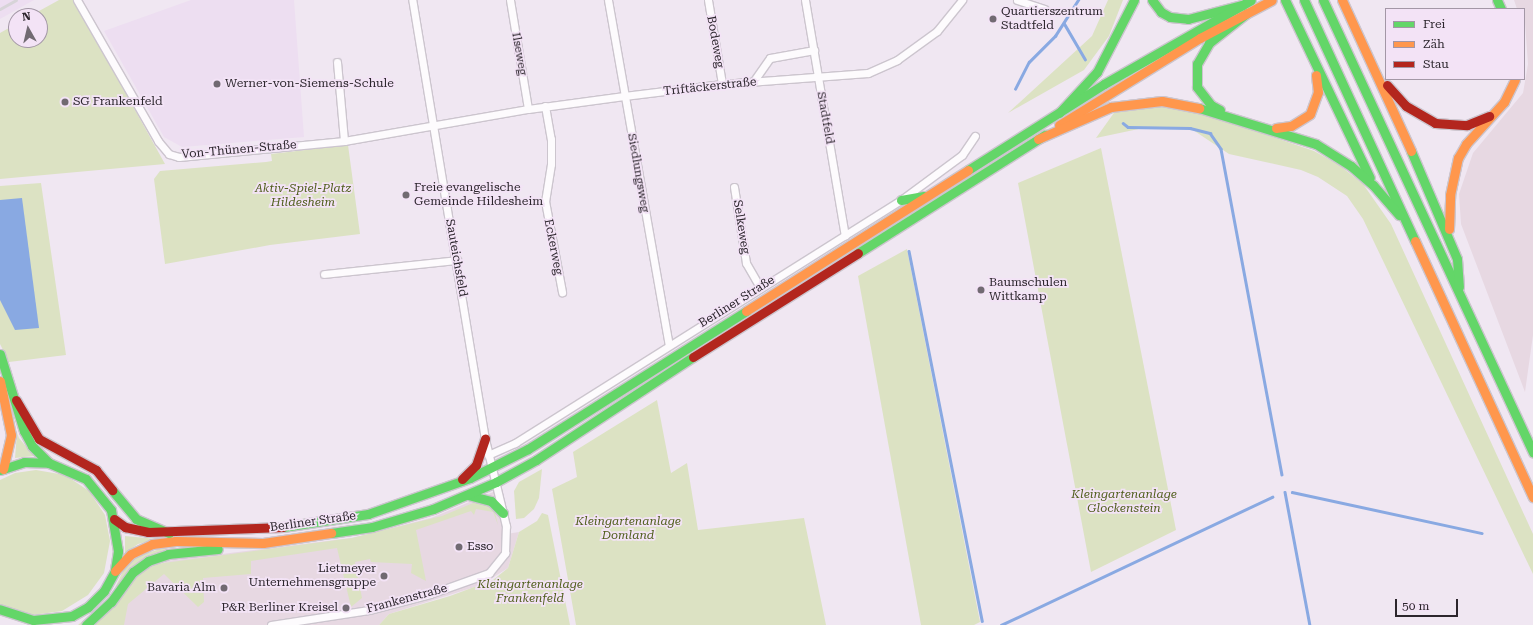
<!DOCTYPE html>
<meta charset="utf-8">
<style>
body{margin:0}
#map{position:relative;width:1533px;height:625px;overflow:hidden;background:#f0e7f2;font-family:"Roboto Serif",serif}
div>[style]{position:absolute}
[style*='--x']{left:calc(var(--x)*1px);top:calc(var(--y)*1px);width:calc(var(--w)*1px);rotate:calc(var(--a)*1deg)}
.commercial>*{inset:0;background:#e7d8e2}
.built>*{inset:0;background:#eddef1}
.green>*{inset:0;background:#dce2c3}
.water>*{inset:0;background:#89a9e2}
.stream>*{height:2.5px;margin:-1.25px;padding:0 1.25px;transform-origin:1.25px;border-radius:1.25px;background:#89a9e2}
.roads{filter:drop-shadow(1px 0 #ccc5ce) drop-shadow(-1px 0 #ccc5ce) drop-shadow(0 1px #ccc5ce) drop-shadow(0 -1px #ccc5ce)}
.street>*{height:7px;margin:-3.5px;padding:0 3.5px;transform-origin:3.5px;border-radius:3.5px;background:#fdfbfd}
.fast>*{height:9px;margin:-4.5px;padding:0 4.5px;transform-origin:4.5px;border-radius:4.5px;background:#63d668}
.slow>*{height:9px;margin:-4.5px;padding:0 4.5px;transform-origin:4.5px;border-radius:4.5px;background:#ff974d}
.jam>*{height:9px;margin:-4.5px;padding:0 4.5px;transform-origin:4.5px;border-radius:4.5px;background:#b3261e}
.rail>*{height:2.5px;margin:-1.25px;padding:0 1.25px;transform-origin:1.25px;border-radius:1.25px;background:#d7d4d8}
.dots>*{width:11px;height:11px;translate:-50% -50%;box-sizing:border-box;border:2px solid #f3e3f6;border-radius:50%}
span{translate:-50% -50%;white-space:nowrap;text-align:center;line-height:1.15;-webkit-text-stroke:3.5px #f3e3f6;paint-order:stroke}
.poi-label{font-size:12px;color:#2c262d}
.left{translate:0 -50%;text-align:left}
.right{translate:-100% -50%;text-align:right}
.street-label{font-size:12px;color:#2c262d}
.park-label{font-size:12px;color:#505f1c;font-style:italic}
.legend{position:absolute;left:1385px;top:8px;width:140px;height:72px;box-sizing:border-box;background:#f3e3f6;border:1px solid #a397a6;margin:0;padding:5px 7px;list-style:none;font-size:12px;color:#2c262d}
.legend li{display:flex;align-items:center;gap:8px;height:20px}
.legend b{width:20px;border:1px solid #a397a6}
.north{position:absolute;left:8px;top:8px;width:40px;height:40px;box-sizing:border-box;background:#f3e3f6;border:1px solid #a397a6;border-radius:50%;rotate:352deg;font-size:11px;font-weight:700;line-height:16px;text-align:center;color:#2c262d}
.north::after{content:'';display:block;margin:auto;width:14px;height:18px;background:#716a72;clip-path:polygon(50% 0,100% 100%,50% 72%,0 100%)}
.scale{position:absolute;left:1395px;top:599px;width:63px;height:18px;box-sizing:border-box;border:2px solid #2c262d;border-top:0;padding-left:5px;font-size:12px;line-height:14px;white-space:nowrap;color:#2c262d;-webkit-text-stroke:3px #f3e3f6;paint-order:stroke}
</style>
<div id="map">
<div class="commercial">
<i style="clip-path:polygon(1514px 0,1533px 0,1533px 335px,1525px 392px,1461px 224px,1459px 194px,1473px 153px,1523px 93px,1528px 64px,1524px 9px,1517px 9px)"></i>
<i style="clip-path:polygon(498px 490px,507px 534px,519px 532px,508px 568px,481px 585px,389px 614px,379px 625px,93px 625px,166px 561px,352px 538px,431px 518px)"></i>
</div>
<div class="built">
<i style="clip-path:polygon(0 0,34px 0,0 19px)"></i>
<i style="clip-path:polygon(191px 0,294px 0,304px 137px,182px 147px,164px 137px,104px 31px)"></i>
</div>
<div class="green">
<i style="clip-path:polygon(59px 0,74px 0,165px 164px,0 179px,0 33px,16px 24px,16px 40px,40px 40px,40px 16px,30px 16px)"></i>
<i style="clip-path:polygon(1108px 0,1123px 0,1109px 36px,1084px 70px,1008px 113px,1092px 36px)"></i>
<i style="clip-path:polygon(1162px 106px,1208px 115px,1314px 151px,1339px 165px,1363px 184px,1391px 224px,1533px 534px,1533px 574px,1363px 219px,1347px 196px,1318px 177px,1301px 170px,1229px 154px,1190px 128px,1148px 127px,1096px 138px,1116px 110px)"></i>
<i style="clip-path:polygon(348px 145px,360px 234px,270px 245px,165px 264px,154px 179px,160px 171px,266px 162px,272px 161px,271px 154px)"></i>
<i style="clip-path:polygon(1101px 148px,1176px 530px,1091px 572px,1018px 183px)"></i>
<i style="clip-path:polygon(41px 183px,66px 355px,9px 362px,0 344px,0 186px)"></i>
<i style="clip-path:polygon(907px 249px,980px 622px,974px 625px,921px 625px,858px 276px)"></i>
<i style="clip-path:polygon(657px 400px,671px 473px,687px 463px,698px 530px,804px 518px,826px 625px,576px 625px,552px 489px,577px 477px,573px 452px)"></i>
<i style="clip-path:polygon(17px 433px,19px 438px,34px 456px,15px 458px)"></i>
<i style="clip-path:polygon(542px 469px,539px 498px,534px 509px,524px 518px,516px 519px,514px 491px,519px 482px)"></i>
<i style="clip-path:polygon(36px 470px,65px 475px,89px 491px,105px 515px,110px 541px,104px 573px,88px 595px,62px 611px,33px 615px,0 605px,0 480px,15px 473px)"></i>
<i style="clip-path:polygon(478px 501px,483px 501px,495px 512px,498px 525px,493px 512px,476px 509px,474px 515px,471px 511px,416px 530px,426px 581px,411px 573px,412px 564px,371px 562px,370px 559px,355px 562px,362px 598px,351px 607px,337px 548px,251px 561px,251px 574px,203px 578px,204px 602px,198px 607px,164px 574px,128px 604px,124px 625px,93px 625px,135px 577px,156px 564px,352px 538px,442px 516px)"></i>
<i style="clip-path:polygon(542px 513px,548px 515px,570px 625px,379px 625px,389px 614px,450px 596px,493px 580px,508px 568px,519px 532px,537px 521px)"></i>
<i style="clip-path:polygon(125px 536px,157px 539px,138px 544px,125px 553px)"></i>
<i style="clip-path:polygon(160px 549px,179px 549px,158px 554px,84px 625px,78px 625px,110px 598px,125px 567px,138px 556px)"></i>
</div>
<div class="water">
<i style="clip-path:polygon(22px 198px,39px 328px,15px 330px,0 300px,0 200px)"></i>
</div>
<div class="stream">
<i style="--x:1064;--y:23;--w:42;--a:59.7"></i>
<i style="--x:1015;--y:89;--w:30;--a:-63"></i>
<i style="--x:1029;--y:62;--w:37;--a:-45"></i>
<i style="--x:1055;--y:36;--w:43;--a:-57.4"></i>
<i style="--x:1123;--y:123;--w:6;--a:39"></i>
<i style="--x:1128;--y:127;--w:62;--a:0.9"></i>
<i style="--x:1190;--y:128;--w:21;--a:14"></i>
<i style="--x:1210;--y:133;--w:19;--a:55"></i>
<i style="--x:1221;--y:149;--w:331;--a:79.4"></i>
<i style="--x:909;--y:251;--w:377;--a:78.8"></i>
<i style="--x:1285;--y:492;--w:135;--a:79.4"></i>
<i style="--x:1292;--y:492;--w:194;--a:12.2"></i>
<i style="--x:1001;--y:625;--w:300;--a:-25.3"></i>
</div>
<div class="roads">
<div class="street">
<i style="--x:77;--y:0;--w:163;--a:60.1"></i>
<i style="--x:158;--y:141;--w:17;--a:50"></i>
<i style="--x:169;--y:154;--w:10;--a:17"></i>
<i style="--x:179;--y:157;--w:166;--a:-5.5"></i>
<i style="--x:344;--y:141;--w:187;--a:-9.9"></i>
<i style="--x:528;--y:109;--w:97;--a:-7.7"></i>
<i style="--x:624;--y:96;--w:99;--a:-7"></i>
<i style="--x:722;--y:84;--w:146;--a:-4.3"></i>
<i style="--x:868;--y:73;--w:32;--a:-24"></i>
<i style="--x:897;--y:60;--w:49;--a:-35.9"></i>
<i style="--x:937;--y:31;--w:40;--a:-51"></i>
<i style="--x:510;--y:0;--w:110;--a:80.6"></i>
<i style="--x:608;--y:0;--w:350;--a:80"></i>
<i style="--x:708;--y:0;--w:85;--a:80.5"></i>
<i style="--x:805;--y:0;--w:239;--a:80.4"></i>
<i style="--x:1017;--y:0;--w:29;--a:18"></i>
<i style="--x:337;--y:62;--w:79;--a:84.9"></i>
<i style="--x:753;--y:82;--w:29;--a:-55"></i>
<i style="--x:770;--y:58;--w:45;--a:-10.3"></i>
<i style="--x:545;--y:106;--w:34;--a:80"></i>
<i style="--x:551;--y:139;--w:25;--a:90"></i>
<i style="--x:551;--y:164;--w:37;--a:99"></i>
<i style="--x:545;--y:201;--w:93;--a:79.4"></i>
<i style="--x:734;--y:187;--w:77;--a:81"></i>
<i style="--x:746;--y:263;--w:28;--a:60"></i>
<i style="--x:324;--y:274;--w:134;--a:-6"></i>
<i style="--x:488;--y:455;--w:30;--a:-24"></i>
<i style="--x:515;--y:443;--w:456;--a:-32.2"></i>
<i style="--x:901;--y:200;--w:76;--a:-36.4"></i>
<i style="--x:962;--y:155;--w:23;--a:-56"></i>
<i style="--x:271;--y:625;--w:99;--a:-8.7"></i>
<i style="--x:369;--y:610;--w:63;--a:-14.7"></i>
<i style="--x:430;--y:594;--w:63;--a:-19.6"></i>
<i style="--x:489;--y:573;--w:26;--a:-51"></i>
<i style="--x:505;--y:553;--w:27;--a:-88"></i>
<i style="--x:506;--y:526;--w:89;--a:-103.6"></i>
<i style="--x:485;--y:439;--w:445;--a:-99.4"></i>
</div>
<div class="fast">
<i style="--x:1152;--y:0;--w:15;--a:53"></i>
<i style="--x:1161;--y:12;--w:10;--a:29"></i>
<i style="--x:1170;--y:17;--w:18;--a:6"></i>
<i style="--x:1188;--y:19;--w:56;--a:-14.5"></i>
<i style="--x:1285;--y:0;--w:197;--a:64.5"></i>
<i style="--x:1304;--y:0;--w:265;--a:65.3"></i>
<i style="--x:1323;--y:0;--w:499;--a:65.1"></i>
<i style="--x:1497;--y:0;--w:10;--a:66"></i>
<i style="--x:1199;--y:108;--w:122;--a:17.1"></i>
<i style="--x:1316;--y:144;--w:41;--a:32.2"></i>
<i style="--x:1351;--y:166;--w:29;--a:41"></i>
<i style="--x:1373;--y:185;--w:40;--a:49"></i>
<i style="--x:1220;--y:110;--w:10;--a:-151"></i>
<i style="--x:1211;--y:105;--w:23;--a:-128"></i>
<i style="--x:1197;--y:87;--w:23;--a:-90"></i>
<i style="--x:1197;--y:64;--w:24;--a:-60"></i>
<i style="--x:1209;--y:43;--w:48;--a:-38.3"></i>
<i style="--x:1059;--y:113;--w:56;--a:-47.2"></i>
<i style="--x:1097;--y:72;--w:81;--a:-62.8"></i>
<i style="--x:1411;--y:151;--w:117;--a:66.9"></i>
<i style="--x:1457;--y:259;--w:28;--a:86"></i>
<i style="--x:968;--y:170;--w:161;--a:-32.3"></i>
<i style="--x:1104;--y:84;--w:169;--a:-29.7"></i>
<i style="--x:901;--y:200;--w:23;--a:-10"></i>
<i style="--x:858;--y:253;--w:221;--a:-32.3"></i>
<i style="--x:0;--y:354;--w:81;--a:72.7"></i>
<i style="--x:24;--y:431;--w:17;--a:62"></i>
<i style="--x:32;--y:446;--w:24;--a:45"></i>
<i style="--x:0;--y:470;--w:25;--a:-18"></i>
<i style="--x:24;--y:462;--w:25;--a:2"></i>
<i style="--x:49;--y:463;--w:40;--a:23.4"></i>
<i style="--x:86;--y:479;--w:40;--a:51"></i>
<i style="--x:111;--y:510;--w:42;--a:80.3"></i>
<i style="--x:118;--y:551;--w:20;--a:99"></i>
<i style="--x:115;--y:571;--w:23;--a:119"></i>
<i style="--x:104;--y:591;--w:23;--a:135"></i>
<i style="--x:88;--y:607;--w:18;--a:151"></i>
<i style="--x:72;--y:616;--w:39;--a:174"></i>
<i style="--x:33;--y:620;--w:35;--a:-162"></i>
<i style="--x:112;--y:490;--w:38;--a:50"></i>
<i style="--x:136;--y:519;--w:36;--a:23"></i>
<i style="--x:468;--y:495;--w:24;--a:15"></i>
<i style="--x:491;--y:501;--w:17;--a:45"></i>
<i style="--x:283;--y:527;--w:86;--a:-8.7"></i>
<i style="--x:368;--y:514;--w:108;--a:-19.4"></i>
<i style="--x:470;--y:478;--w:65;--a:-26.6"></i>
<i style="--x:528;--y:449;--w:258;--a:-32.3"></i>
<i style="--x:331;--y:533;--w:41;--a:-8.3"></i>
<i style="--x:372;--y:527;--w:64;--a:-16.4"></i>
<i style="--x:433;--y:509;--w:69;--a:-23.2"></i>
<i style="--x:496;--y:482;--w:46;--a:-28.8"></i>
<i style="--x:536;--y:460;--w:188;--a:-33.3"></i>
<i style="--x:86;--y:625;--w:34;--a:-43"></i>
<i style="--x:111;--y:602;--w:37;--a:-54"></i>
<i style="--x:133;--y:572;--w:19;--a:-36"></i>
<i style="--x:148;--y:561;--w:21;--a:-19"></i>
<i style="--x:168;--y:554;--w:50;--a:-5.7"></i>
</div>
<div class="slow">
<i style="--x:1342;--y:0;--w:166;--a:65.4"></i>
<i style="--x:1059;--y:125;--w:166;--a:-31.7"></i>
<i style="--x:1200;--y:38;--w:81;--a:-27.8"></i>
<i style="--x:1276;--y:128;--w:15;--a:-8"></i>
<i style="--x:1291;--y:126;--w:22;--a:-32"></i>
<i style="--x:1310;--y:114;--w:23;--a:-70"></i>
<i style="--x:1318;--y:92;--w:17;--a:-97"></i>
<i style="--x:1038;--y:139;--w:80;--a:-23.7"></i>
<i style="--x:1111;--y:107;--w:51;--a:-6.7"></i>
<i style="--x:1162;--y:101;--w:38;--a:11"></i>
<i style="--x:1449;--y:229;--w:34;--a:-88"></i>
<i style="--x:1450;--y:195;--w:38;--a:-78"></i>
<i style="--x:1458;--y:158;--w:16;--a:-60"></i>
<i style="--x:1466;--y:144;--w:57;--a:-47.9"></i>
<i style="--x:1504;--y:102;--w:25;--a:-64"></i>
<i style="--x:1415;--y:241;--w:282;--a:65.3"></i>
<i style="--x:746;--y:311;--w:263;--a:-32.4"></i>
<i style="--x:0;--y:381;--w:55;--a:78.5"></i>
<i style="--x:11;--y:435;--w:35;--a:103"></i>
<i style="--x:115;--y:571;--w:23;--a:-47"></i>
<i style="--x:131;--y:554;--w:23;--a:-25"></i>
<i style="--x:152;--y:544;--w:24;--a:-7"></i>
<i style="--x:176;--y:541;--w:87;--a:1.3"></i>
<i style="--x:263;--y:543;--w:69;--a:-8.4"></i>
</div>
<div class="jam">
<i style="--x:1387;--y:85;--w:28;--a:48"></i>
<i style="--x:1406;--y:106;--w:34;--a:30"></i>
<i style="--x:1435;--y:123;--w:32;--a:4"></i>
<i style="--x:1467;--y:125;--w:24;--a:-22"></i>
<i style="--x:693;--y:357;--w:195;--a:-32.2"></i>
<i style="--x:16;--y:400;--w:45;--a:59.5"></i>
<i style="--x:39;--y:439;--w:65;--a:28.5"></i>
<i style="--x:96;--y:470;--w:26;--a:51"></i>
<i style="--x:462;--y:479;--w:20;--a:-45"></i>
<i style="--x:476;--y:465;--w:28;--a:-71"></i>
<i style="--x:114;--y:519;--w:14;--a:36"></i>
<i style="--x:125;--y:527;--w:24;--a:12"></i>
<i style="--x:148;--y:532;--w:135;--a:-2.1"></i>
</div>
</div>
<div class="rail">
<i style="--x:0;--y:9;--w:18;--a:-29"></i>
</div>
<div class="dots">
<i style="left:993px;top:19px;background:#716a72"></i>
<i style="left:217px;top:84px;background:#716a72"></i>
<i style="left:65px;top:102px;background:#716a72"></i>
<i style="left:406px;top:195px;background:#716a72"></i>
<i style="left:981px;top:290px;background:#716a72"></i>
<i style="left:459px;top:547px;background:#716a72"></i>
<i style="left:384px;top:576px;background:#716a72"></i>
<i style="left:224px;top:588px;background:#716a72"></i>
<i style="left:346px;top:608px;background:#716a72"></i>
</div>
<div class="poi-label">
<span class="left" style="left:1001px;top:19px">Quartierszentrum<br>Stadtfeld</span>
<span class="left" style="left:225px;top:84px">Werner-von-Siemens-Schule</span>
<span class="left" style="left:73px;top:102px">SG Frankenfeld</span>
<span class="left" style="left:414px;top:195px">Freie evangelische<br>Gemeinde Hildesheim</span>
<span class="left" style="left:989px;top:290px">Baumschulen<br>Wittkamp</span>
<span class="left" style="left:467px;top:547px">Esso</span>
<span class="right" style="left:376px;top:576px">Lietmeyer<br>Unternehmensgruppe</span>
<span class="right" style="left:216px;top:588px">Bavaria Alm</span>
<span class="right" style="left:338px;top:608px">P&amp;R Berliner Kreisel</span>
</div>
<div class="street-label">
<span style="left:715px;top:42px;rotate:80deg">Bodeweg</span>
<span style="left:519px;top:54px;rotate:80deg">Ilseweg</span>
<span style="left:710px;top:87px;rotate:-6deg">Triftäckerstraße</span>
<span style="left:825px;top:118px;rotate:80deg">Stadtfeld</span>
<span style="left:239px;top:150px;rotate:-5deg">Von-Thünen-Straße</span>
<span style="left:638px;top:173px;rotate:80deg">Siedlungsweg</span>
<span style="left:741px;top:227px;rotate:81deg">Selkeweg</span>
<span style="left:553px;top:247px;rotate:79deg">Eckerweg</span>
<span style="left:456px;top:258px;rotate:80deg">Sauteichsfeld</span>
<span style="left:737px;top:302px;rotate:-32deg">Berliner Straße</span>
<span style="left:313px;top:522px;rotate:-8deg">Berliner Straße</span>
<span style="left:407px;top:599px;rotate:-15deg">Frankenstraße</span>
</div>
<div class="park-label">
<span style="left:303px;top:196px">Aktiv-Spiel-Platz<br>Hildesheim</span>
<span style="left:1124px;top:502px">Kleingartenanlage<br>Glockenstein</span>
<span style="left:628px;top:529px">Kleingartenanlage<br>Domland</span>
<span style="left:530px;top:592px">Kleingartenanlage<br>Frankenfeld</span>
</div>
<ul class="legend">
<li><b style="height:5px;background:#63d668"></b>Frei</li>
<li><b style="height:5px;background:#ff974d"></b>Zäh</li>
<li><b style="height:5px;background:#b3261e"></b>Stau</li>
</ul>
<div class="north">N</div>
<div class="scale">50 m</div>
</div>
